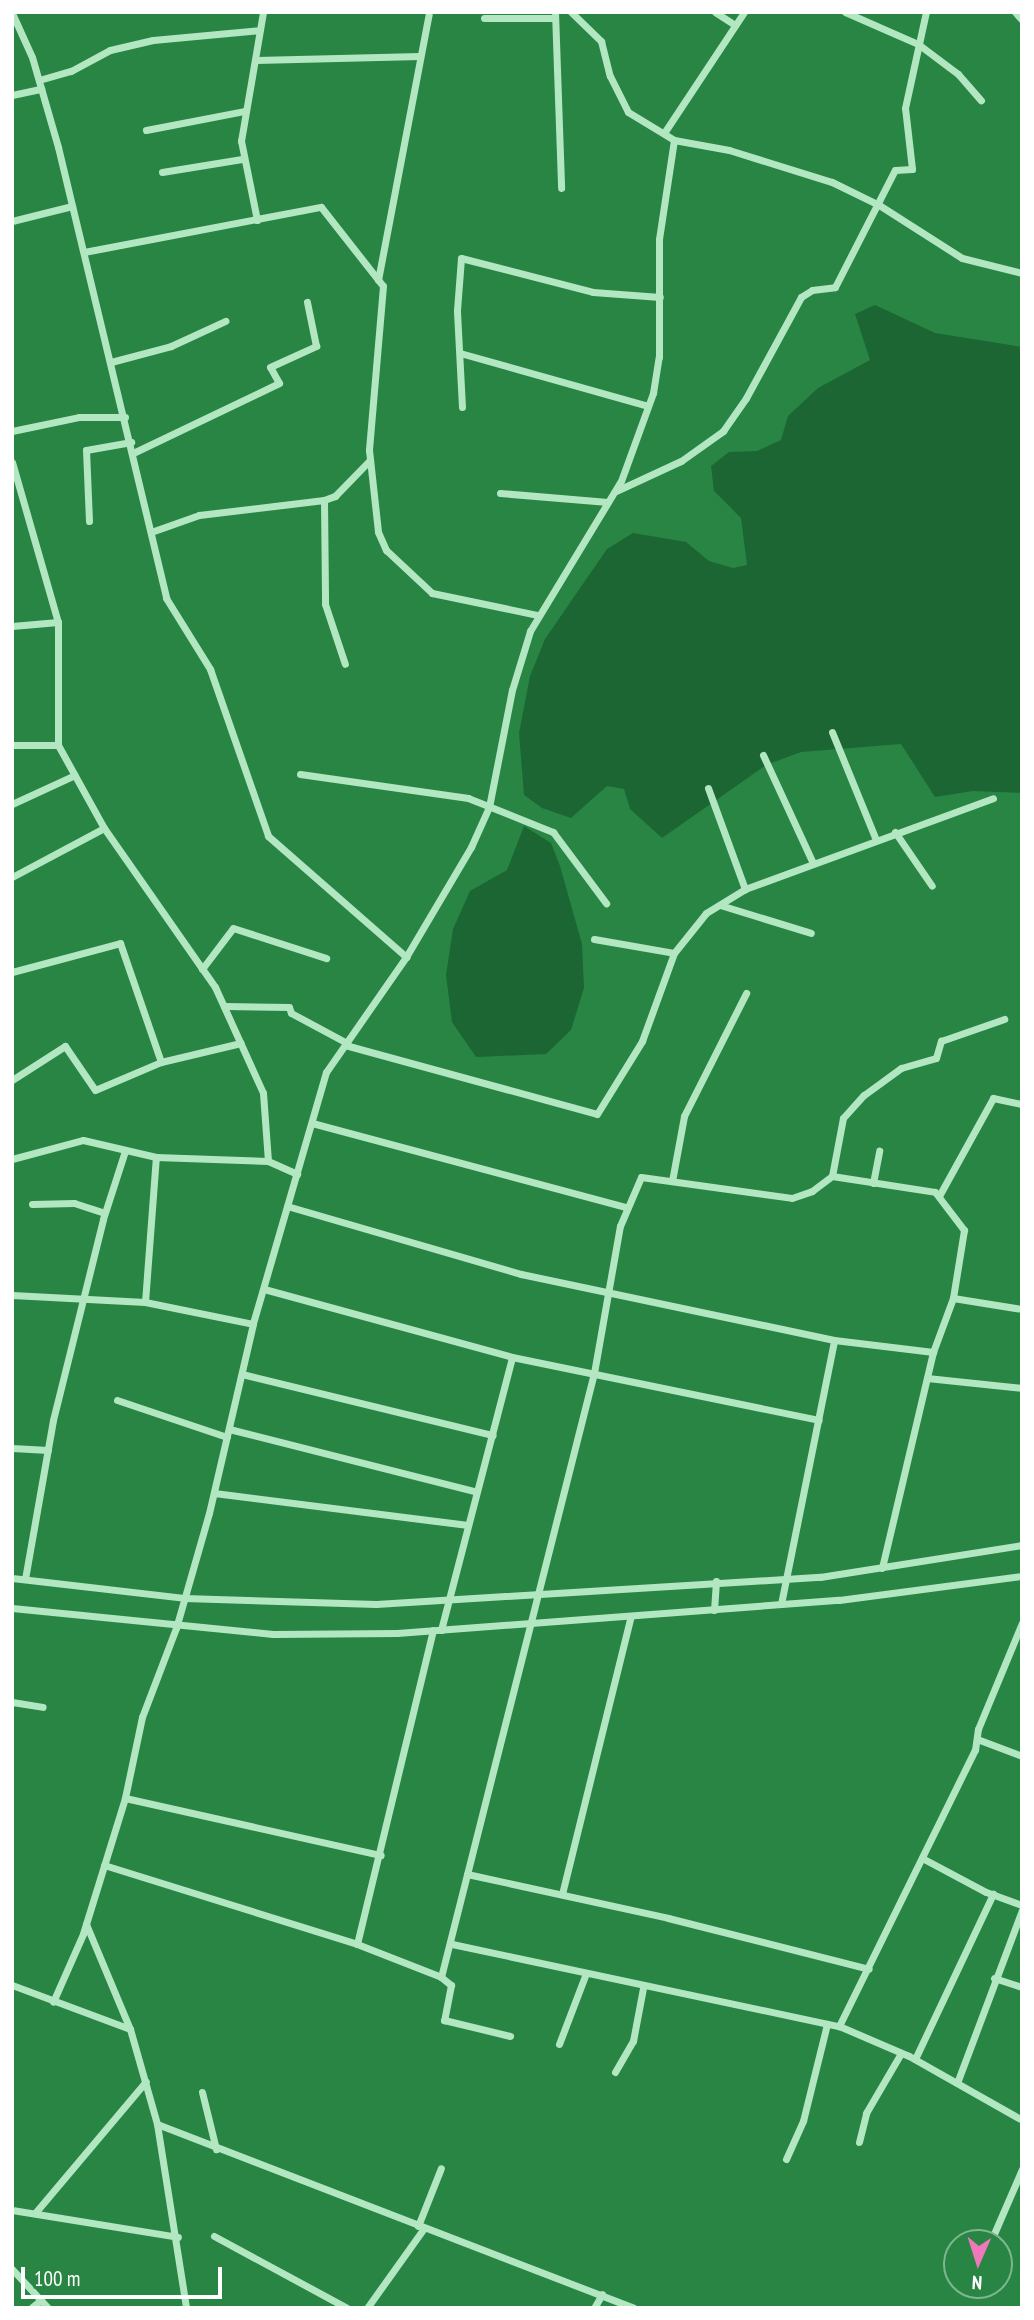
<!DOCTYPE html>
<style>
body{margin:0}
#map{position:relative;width:1034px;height:2320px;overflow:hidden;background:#288544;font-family:"PT Sans Narrow",sans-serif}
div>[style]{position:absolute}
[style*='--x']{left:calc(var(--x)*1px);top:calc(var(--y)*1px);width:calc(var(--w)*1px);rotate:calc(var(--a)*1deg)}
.water>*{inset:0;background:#1c6633}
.street>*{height:7px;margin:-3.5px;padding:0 3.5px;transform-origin:3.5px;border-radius:3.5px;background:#b2e7c2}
span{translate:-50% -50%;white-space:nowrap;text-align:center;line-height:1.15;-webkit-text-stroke:7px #288544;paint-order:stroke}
.frame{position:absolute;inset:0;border:14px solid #fff;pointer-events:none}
.north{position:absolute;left:943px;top:2229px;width:70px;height:70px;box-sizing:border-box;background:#288544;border:2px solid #7eb68f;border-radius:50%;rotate:183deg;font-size:19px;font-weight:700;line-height:28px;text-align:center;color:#fff}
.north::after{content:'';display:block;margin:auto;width:24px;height:32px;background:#ef78ba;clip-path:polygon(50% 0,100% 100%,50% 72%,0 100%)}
.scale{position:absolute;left:21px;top:2267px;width:201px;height:32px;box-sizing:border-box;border:4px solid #fff;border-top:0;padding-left:9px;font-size:21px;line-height:24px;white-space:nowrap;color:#fff;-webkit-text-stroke:5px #288544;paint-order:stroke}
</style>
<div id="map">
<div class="water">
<i style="clip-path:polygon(875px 305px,935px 333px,1022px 347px,1022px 793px,973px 791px,935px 797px,901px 744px,801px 752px,766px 765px,662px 838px,630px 809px,624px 789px,607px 786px,571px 818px,542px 808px,524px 795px,519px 733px,530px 676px,545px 639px,607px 549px,633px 533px,686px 542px,709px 561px,733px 568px,747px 565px,741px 518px,714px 491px,711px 466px,729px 452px,757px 451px,781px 440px,788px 416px,818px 388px,870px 360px,855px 314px)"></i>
<i style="clip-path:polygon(524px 826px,551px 843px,560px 866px,582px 944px,584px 988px,571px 1030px,546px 1054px,476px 1057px,452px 1022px,446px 975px,453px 929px,470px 891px,507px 870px)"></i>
</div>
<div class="street">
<i style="--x:555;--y:12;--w:176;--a:88"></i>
<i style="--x:571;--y:12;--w:42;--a:44"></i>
<i style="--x:601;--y:41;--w:36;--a:76"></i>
<i style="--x:610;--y:76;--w:40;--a:63.4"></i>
<i style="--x:628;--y:112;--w:54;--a:31.3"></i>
<i style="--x:674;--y:140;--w:56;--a:10.3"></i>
<i style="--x:729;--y:150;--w:108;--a:17.3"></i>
<i style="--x:832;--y:182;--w:52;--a:26.1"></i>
<i style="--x:879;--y:205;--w:98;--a:32.6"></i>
<i style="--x:962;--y:258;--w:62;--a:14"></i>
<i style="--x:715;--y:12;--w:24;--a:33"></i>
<i style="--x:845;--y:12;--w:80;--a:23.7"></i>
<i style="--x:918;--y:44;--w:50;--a:36.9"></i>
<i style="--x:958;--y:74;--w:35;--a:49"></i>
<i style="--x:1015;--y:12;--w:11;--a:49"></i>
<i style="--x:12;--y:13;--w:48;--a:65.6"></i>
<i style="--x:32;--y:57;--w:94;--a:73.9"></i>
<i style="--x:58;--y:147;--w:464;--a:76.5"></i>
<i style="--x:166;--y:598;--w:84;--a:58.2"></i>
<i style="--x:210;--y:669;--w:177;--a:70.8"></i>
<i style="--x:268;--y:836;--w:184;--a:41.2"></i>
<i style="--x:406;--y:957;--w:140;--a:124.8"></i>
<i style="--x:326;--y:1072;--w:262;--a:106.2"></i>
<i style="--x:253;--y:1324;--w:194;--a:103.1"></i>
<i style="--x:209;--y:1513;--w:120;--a:106"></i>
<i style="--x:176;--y:1628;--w:95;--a:110.9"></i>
<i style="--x:142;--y:1717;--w:83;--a:101.9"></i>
<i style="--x:125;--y:1798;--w:142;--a:107.2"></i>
<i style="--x:83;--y:1934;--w:74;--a:113.8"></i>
<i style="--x:484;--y:18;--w:71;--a:0"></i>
<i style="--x:256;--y:60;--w:164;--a:-1.4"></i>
<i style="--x:39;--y:80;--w:33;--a:-16"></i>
<i style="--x:71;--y:71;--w:44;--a:-28.3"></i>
<i style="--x:110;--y:50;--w:44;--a:-13.1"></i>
<i style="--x:153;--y:40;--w:107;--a:-5.3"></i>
<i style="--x:12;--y:95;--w:30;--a:-12"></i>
<i style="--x:146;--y:130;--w:101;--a:-10.9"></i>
<i style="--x:664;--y:133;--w:145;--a:-56.5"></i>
<i style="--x:162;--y:172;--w:81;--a:-9.2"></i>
<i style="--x:257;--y:220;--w:81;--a:-101.4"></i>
<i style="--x:241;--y:141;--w:131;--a:-80.3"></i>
<i style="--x:12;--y:221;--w:62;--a:-14"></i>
<i style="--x:84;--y:252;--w:241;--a:-10.8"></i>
<i style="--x:321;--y:207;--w:100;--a:51.9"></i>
<i style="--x:383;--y:286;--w:165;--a:94.9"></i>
<i style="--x:369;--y:450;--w:82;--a:83.7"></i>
<i style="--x:378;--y:532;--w:20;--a:66"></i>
<i style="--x:386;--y:550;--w:63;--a:43.1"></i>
<i style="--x:432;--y:593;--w:107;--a:11.8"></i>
<i style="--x:378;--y:280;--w:273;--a:-79.2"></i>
<i style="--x:460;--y:353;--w:195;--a:15.7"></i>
<i style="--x:111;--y:362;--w:62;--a:-14.9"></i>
<i style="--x:171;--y:346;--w:60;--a:-24.8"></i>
<i style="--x:462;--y:407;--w:97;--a:-93"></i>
<i style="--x:457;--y:310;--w:52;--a:-85.6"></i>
<i style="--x:461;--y:258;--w:136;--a:14.4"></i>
<i style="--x:593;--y:292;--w:67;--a:4.3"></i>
<i style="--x:12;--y:431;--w:68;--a:-11.8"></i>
<i style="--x:79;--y:417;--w:46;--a:0"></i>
<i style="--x:133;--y:453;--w:162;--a:-25.6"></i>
<i style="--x:279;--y:383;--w:18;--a:-119"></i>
<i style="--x:270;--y:367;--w:51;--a:-24.5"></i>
<i style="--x:316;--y:346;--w:45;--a:-101.6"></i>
<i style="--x:12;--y:462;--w:166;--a:74"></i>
<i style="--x:58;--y:622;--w:123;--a:90"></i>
<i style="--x:58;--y:745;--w:95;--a:61"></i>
<i style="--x:104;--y:828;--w:194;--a:55.1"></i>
<i style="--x:215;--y:987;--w:116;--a:65.6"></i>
<i style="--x:263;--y:1093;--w:68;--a:85.8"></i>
<i style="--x:616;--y:491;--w:72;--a:-24.8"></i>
<i style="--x:681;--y:461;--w:52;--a:-35.5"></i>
<i style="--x:723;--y:431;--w:40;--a:-55.1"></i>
<i style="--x:746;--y:398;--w:115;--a:-61.4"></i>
<i style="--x:801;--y:297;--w:13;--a:-32"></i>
<i style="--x:812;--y:290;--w:23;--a:-7"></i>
<i style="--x:835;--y:287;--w:131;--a:-62.9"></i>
<i style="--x:895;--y:170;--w:17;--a:-3"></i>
<i style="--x:912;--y:169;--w:61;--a:-96.5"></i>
<i style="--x:905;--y:108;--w:98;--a:-77.7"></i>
<i style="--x:500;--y:493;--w:108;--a:4.8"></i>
<i style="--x:324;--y:500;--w:104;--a:89.4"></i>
<i style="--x:325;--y:604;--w:63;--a:71.6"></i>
<i style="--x:89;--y:521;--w:71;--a:-92.4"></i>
<i style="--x:86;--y:450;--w:46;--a:-10.1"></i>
<i style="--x:151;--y:532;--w:51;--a:-19.5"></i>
<i style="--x:199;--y:515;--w:126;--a:-6.8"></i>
<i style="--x:324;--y:500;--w:12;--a:-20"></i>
<i style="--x:335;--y:496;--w:50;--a:-45.8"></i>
<i style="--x:12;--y:626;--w:46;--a:-5"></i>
<i style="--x:832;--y:732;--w:117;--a:67.8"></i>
<i style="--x:12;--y:745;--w:46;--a:0"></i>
<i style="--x:763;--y:755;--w:119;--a:65.2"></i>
<i style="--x:300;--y:774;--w:170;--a:8.1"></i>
<i style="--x:468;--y:798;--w:92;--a:21.8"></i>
<i style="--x:553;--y:832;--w:89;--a:53.3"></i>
<i style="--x:708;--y:788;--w:108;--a:69.9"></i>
<i style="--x:12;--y:804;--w:69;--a:-24.7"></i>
<i style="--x:895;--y:832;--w:65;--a:55.6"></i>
<i style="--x:12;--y:877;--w:104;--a:-28"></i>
<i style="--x:720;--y:905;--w:95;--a:17.1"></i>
<i style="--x:594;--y:939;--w:81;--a:9.9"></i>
<i style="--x:406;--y:957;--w:128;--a:-59.4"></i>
<i style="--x:471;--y:847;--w:44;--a:-65.8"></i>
<i style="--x:489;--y:807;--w:119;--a:-78.9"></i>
<i style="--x:512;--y:690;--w:62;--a:-73"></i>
<i style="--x:530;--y:631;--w:175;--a:-58.8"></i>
<i style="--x:621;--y:481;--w:94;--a:-70"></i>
<i style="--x:653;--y:393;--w:36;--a:-81"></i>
<i style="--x:659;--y:357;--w:118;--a:-90"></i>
<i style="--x:659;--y:239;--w:100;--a:-81.4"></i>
<i style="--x:202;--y:969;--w:51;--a:-52.9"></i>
<i style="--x:233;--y:928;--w:98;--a:17.9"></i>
<i style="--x:12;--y:972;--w:112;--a:-15"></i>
<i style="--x:120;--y:943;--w:126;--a:71"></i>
<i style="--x:224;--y:1006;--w:65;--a:0.9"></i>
<i style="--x:289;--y:1007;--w:6;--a:72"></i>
<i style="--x:291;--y:1013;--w:64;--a:28.2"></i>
<i style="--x:345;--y:1045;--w:261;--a:15.3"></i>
<i style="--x:597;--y:1114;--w:86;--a:-58.3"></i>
<i style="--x:642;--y:1041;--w:94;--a:-70"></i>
<i style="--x:674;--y:953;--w:51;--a:-51.3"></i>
<i style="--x:706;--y:913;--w:46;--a:-31.6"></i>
<i style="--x:745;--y:889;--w:264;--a:-20.1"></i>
<i style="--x:12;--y:1080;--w:63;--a:-32.7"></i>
<i style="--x:65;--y:1046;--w:53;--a:55.7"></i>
<i style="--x:95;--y:1090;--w:72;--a:-23"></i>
<i style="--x:161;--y:1062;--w:82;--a:-13.4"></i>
<i style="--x:312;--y:1123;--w:325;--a:15"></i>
<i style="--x:12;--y:1159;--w:73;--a:-15"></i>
<i style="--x:83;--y:1140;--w:75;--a:13.1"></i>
<i style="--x:156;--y:1157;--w:112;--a:2"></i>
<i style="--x:268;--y:1161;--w:32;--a:24"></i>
<i style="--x:832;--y:1176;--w:104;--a:8.8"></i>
<i style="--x:935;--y:1192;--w:48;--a:52.7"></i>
<i style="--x:964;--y:1230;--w:69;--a:99.2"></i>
<i style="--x:953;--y:1298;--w:58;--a:110.3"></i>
<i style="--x:933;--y:1352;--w:222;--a:103.3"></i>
<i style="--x:672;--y:1181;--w:66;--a:-79.5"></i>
<i style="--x:684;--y:1116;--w:138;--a:-63.2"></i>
<i style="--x:873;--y:1183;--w:33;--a:-79"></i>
<i style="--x:939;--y:1196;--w:112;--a:-61.1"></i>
<i style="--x:993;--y:1098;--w:30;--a:12"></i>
<i style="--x:32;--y:1204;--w:42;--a:-1.4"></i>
<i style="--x:74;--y:1203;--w:32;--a:18"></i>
<i style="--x:287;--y:1206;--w:244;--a:16.2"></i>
<i style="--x:521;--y:1274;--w:320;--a:11.9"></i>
<i style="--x:834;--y:1340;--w:100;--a:6.9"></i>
<i style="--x:264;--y:1289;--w:257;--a:15.3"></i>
<i style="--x:512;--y:1357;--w:313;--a:11.6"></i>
<i style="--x:12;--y:1295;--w:133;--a:3"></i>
<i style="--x:145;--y:1302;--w:110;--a:11.5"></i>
<i style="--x:953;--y:1298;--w:70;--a:9.1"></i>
<i style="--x:145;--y:1302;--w:145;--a:-85.7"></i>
<i style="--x:242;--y:1374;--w:258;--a:13.7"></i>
<i style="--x:927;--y:1378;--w:96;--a:6"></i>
<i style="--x:117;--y:1400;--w:116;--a:18.6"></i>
<i style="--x:229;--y:1429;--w:253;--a:14.2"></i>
<i style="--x:12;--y:1448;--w:36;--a:3"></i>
<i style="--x:214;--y:1493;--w:254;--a:7.2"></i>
<i style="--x:12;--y:1578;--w:173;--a:6.6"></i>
<i style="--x:184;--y:1598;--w:192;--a:1.8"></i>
<i style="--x:376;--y:1604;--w:445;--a:-3.5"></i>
<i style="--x:820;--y:1577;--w:205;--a:-9"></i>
<i style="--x:25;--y:1579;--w:161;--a:-80"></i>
<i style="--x:53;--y:1420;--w:207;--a:-76"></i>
<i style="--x:103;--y:1219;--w:71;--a:-72.1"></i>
<i style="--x:781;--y:1604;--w:269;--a:-78.6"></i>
<i style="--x:12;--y:1608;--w:262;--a:5.7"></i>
<i style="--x:273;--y:1634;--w:124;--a:-0.5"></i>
<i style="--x:397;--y:1633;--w:443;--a:-4.3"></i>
<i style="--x:839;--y:1600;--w:185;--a:-7.5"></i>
<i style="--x:714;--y:1610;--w:29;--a:-86"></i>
<i style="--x:441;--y:1630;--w:282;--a:-75.4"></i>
<i style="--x:12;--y:1702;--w:31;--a:9"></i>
<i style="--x:977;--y:1739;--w:48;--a:20.7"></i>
<i style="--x:125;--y:1798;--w:262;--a:12.6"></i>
<i style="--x:922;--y:1858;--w:72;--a:28"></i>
<i style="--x:986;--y:1892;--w:38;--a:20"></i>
<i style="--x:104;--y:1865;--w:265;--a:17.3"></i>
<i style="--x:357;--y:1944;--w:90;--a:21.4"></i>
<i style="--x:441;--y:1977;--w:13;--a:39"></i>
<i style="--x:451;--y:1985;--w:36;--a:101"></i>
<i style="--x:444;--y:2020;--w:68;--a:13.6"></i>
<i style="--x:467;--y:1874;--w:206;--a:12.3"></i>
<i style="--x:668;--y:1918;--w:207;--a:14.2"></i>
<i style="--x:562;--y:1894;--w:286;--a:-76.1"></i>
<i style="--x:86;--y:1924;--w:114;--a:67.3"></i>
<i style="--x:130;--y:2029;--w:99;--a:74.1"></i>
<i style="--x:157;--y:2124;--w:186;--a:81"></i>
<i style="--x:357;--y:1944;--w:323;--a:-76.4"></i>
<i style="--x:452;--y:1944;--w:396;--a:12"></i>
<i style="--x:839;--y:2026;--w:76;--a:23.2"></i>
<i style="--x:909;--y:2056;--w:130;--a:29.5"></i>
<i style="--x:441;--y:1977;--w:623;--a:-75.79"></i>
<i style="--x:594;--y:1373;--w:149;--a:-80"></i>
<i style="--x:620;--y:1226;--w:53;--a:-66.8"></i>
<i style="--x:641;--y:1177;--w:152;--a:7.9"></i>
<i style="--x:792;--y:1198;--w:21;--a:-19"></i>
<i style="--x:812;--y:1191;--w:25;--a:-37"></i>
<i style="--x:832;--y:1176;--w:59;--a:-79.3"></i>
<i style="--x:843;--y:1118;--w:31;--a:-48"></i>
<i style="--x:864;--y:1095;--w:46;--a:-36.1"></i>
<i style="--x:901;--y:1068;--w:36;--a:-16"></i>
<i style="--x:936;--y:1058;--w:18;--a:-74"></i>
<i style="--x:941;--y:1041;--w:67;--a:-19.2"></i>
<i style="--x:994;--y:1978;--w:29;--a:18"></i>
<i style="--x:12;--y:1985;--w:126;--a:20.4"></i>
<i style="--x:839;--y:2026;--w:308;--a:-63.8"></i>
<i style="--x:975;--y:1750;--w:21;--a:-82"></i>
<i style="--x:978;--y:1729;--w:115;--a:-67.5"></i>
<i style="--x:559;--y:2044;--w:73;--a:-69.1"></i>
<i style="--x:915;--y:2059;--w:183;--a:-64.7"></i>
<i style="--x:615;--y:2072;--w:36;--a:-60"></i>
<i style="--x:633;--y:2041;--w:54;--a:-79.3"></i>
<i style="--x:957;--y:2083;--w:185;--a:-69.4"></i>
<i style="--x:202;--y:2092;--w:59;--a:76.2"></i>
<i style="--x:157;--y:2124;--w:511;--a:21.09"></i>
<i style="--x:859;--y:2142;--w:30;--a:-76"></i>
<i style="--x:866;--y:2113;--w:69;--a:-59.7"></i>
<i style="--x:786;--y:2159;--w:42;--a:-65.9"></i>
<i style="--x:803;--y:2121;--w:100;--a:-76.1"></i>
<i style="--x:12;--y:2210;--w:168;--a:9.2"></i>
<i style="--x:35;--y:2213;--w:172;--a:-49.9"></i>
<i style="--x:418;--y:2226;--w:62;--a:-68.4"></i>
<i style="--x:214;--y:2236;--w:151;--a:28.4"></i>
<i style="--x:990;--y:2243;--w:81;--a:-66.6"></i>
<i style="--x:12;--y:2269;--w:53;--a:47.3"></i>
<i style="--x:31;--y:2308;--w:13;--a:-39"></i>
<i style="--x:367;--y:2308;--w:98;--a:-54.5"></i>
<i style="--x:594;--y:2308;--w:16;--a:-60"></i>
</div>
<div class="frame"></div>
<div class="north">N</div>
<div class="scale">100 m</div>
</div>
